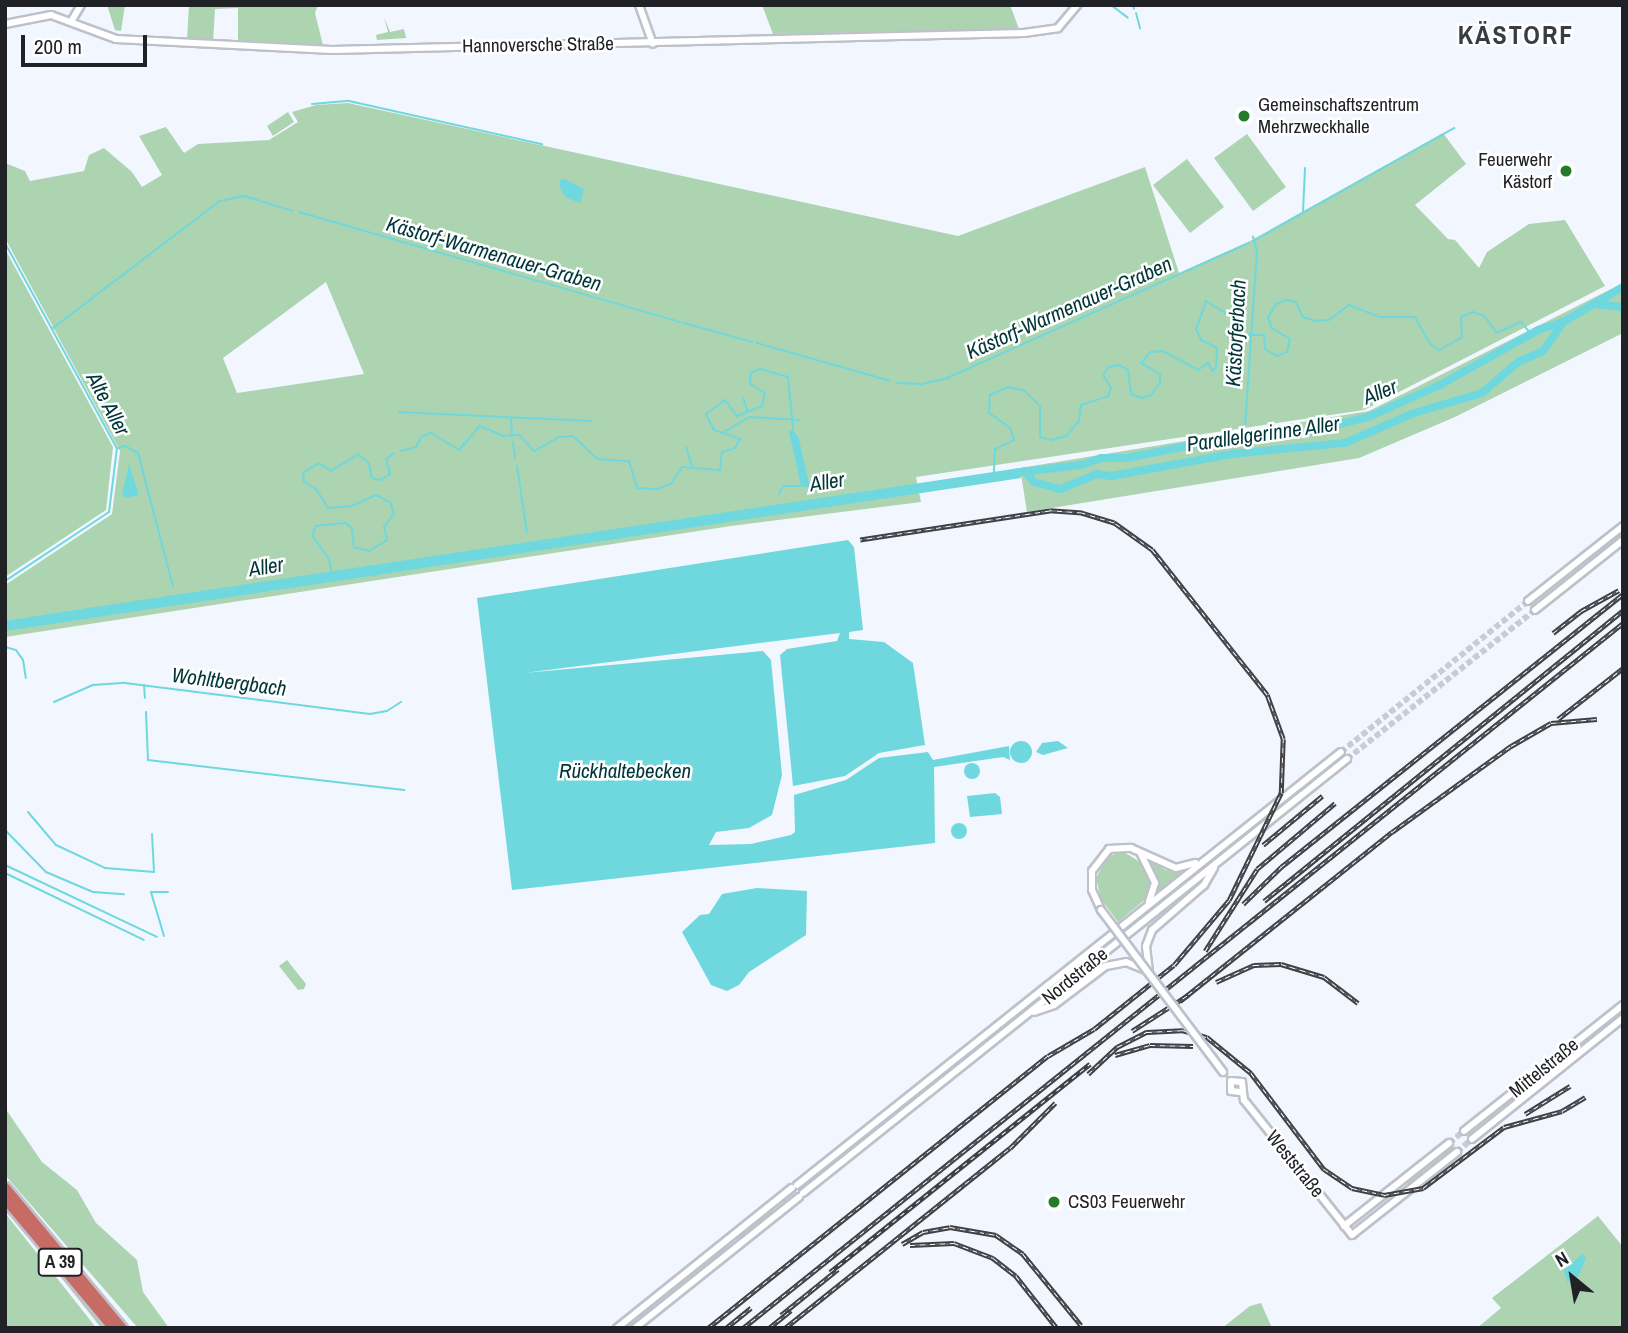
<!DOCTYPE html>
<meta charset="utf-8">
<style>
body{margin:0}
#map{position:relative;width:1628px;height:1333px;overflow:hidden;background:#f2f6ff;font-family:"Archivo Narrow",sans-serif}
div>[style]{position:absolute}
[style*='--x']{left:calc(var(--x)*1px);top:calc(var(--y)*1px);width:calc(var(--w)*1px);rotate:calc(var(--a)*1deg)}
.green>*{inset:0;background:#acd4b1}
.water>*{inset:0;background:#6fd8de}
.round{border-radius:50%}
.stream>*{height:2px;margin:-1px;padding:0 1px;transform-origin:1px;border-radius:1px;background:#6fd8de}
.river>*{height:8px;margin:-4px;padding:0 4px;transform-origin:4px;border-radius:4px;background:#6fd8de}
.tertiary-tunnel>*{height:6px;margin-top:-3px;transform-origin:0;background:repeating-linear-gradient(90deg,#c8ccd3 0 6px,transparent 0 9px)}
.roads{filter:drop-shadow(2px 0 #bec1ca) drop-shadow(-2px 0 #bec1ca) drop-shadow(0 2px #bec1ca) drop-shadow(0 -2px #bec1ca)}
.tertiary>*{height:6px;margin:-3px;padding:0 3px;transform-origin:3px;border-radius:3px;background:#fff}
.motorway>*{height:9px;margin:-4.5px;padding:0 4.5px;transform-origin:4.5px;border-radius:4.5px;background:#c66c65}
.rail>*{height:4.5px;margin-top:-2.25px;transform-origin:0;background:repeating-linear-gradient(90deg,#fff 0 5px,#404145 0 10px);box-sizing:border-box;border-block:2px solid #404145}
.bridges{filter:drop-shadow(2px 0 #bec1ca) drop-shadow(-2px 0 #bec1ca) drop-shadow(0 2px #bec1ca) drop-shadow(0 -2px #bec1ca)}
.tertiary-bridge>*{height:6px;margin:-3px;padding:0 3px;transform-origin:3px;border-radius:3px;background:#fff}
.dots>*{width:19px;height:19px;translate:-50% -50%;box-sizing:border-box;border:4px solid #fff;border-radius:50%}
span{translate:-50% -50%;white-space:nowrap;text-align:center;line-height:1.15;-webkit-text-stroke:5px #fff;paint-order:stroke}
.shield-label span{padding:2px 5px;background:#fff;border:2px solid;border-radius:5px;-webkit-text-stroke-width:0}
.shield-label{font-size:18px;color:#212225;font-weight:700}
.street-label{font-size:19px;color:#212225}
.poi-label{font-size:19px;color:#212225}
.left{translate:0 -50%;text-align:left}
.right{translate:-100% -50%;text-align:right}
.water-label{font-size:21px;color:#013639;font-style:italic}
.district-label{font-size:26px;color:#3a3c44;font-weight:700;letter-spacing:2px}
.frame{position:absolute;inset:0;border:7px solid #212225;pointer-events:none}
.north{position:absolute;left:1537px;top:1242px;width:70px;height:70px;-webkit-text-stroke:5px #fff;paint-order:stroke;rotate:330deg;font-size:19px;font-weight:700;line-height:28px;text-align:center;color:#212225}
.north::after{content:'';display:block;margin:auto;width:24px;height:32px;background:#212225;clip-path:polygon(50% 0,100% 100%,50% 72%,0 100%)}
.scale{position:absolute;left:21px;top:35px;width:126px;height:32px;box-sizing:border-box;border:4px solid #212225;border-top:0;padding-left:9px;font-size:21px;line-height:24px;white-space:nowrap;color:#212225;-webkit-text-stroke:5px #fff;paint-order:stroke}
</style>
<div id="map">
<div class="green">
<i style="clip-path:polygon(107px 5px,125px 5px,121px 31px,115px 30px)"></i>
<i style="clip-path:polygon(189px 5px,318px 5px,315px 13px,323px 45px,238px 42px,238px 8px,215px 9px,213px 42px,187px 40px)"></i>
<i style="clip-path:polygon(762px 5px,1010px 5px,1019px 29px,773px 34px)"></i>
<i style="clip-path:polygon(384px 17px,390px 32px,404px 29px,406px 38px,377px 40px,376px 35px,388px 32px)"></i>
<i style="clip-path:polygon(evenodd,348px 103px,958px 236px,1145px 167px,1179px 273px,1250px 241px,1443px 133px,1466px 164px,1415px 205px,1448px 239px,1455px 240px,1479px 268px,1487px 252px,1529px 224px,1565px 220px,1605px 286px,1364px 410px,916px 477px,921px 502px,731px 526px,5px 637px,5px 585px,112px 514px,120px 451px,5px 238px,5px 163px,25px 171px,30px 181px,84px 171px,89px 155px,104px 148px,132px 172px,142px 187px,162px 175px,139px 136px,166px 127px,184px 153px,198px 144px,269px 140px,298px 122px,292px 112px,316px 105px,348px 103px,326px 282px,364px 374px,237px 393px,223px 358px,326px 282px)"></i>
<i style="clip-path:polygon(288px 112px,294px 122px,273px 136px,267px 126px)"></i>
<i style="clip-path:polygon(1247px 134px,1286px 187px,1253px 211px,1214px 158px)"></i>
<i style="clip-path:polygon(1187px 159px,1224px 207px,1190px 233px,1153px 185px)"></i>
<i style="clip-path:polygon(5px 249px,113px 447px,106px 510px,5px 577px)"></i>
<i style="clip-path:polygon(1623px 283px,1623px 333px,1455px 417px,1359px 458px,1027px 512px,1020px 468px,1369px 411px)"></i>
<i style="clip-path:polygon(1124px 852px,1143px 864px,1151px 886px,1147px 898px,1118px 922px,1101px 899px,1096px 878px,1108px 856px)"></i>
<i style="clip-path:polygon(1148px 859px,1165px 870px,1186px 872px,1157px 893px)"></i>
<i style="clip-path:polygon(287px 960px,306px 984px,304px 989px,298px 990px,279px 966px)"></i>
<i style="clip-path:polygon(1012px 1017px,1014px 1022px,934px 1083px,933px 1080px)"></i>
<i style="clip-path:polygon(5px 1108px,42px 1162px,77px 1190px,96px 1223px,137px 1260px,143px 1292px,169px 1328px,138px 1328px,5px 1175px)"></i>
<i style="clip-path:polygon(879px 1125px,842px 1159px,833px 1162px,832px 1160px)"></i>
<i style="clip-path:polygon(1451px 1145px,1455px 1149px,1408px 1184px,1406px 1180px)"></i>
<i style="clip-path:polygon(785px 1198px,789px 1202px,783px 1201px,774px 1208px,772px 1216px,742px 1240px,733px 1240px)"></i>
<i style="clip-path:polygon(5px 1213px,87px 1316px,96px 1328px,5px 1328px)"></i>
<i style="clip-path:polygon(1598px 1216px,1623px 1247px,1623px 1328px,1477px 1328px,1501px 1308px,1492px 1298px)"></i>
<i style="clip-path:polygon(41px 1245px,107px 1328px,101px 1328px,38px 1248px)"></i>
<i style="clip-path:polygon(723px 1249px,727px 1250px,662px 1298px,688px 1274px)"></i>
<i style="clip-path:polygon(1261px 1303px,1272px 1328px,1222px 1328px,1250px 1306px)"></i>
<i style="clip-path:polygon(650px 1304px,655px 1309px,631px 1328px,621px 1328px)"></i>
</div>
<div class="water">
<i style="clip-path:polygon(565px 179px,584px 189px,580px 203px,565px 197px,560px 187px,560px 180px)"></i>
<i style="clip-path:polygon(793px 429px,799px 439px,810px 488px,801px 486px,789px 432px)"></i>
<i style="clip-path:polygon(129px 464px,139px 495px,127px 498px,122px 495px)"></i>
<i style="clip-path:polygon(1020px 468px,1021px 478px,5px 631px,5px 621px,88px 608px)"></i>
<i style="clip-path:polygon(848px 540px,854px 547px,863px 630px,849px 632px,849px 639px,884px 642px,913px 663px,925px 745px,879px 753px,845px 776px,793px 786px,780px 655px,787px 649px,837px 641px,840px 633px,524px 673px,763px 651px,771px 660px,782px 775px,772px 815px,749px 828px,716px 832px,709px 845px,751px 844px,791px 835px,795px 832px,794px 795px,846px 780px,879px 758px,928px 752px,933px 760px,1009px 746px,1010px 760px,1003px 757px,934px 767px,935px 843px,512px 890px,477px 598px)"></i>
<i style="clip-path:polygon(1058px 741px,1068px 748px,1043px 755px,1036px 752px,1042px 743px)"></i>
<i class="round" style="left:1010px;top:741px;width:22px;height:22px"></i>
<i class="round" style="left:964px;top:763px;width:16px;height:16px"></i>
<i style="clip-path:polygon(995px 793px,1000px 797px,1002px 814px,970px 817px,967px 796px)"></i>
<i class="round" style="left:951px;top:823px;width:16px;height:16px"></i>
<i style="clip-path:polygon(757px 888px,807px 891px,806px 935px,749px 972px,739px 985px,727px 991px,711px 985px,682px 932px,700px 915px,709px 914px,722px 894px)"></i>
<i style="clip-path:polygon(1582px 1254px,1586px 1258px,1578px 1277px,1567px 1282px,1564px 1270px)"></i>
</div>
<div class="stream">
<i style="--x:1111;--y:5;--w:21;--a:37"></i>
<i style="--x:1133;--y:5;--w:4;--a:76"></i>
<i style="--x:1136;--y:13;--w:16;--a:75"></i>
<i style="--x:312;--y:104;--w:37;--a:-5"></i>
<i style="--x:349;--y:101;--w:198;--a:12.6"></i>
<i style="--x:299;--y:212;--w:397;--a:16.1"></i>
<i style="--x:1303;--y:212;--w:44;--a:-87.4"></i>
<i style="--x:1253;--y:241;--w:231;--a:-29.3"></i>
<i style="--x:5;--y:243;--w:234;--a:61.4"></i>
<i style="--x:117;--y:448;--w:64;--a:97.1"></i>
<i style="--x:109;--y:512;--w:125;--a:146.4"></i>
<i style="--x:684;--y:323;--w:71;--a:15.6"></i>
<i style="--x:53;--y:328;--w:210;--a:-37.3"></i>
<i style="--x:220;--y:201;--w:25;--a:-12"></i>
<i style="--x:244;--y:196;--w:51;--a:17"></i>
<i style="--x:757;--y:343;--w:138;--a:15.9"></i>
<i style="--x:896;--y:383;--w:26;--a:2"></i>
<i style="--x:922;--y:384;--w:26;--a:-13"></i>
<i style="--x:947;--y:378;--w:331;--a:-24.1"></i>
<i style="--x:743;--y:397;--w:14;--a:73"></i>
<i style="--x:399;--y:412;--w:193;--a:2.7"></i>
<i style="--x:511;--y:419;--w:15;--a:86"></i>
<i style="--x:1245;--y:427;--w:176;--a:-86.1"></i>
<i style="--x:1257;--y:251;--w:15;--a:-106"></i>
<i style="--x:722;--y:433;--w:32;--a:-30"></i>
<i style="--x:750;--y:417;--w:50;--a:3.4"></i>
<i style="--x:1244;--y:440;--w:9;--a:-84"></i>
<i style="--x:513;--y:442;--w:16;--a:83"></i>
<i style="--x:686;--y:447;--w:21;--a:73"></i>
<i style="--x:118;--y:448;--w:7;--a:-16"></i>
<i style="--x:125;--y:446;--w:15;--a:28"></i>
<i style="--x:138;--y:453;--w:138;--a:75.3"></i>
<i style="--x:401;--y:451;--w:16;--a:-15"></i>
<i style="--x:416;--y:447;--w:11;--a:-63"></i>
<i style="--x:421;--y:437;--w:11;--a:-22"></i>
<i style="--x:431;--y:433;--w:33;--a:31"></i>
<i style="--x:459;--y:450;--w:32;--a:-49"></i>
<i style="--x:480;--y:426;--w:25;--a:23"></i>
<i style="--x:503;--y:436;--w:16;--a:-4"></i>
<i style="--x:519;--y:435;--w:22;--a:47"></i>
<i style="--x:534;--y:451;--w:29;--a:-29"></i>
<i style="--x:559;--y:437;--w:14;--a:-4"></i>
<i style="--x:573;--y:436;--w:34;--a:43"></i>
<i style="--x:598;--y:459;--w:31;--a:4"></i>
<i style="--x:629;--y:461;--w:28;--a:73"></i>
<i style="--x:637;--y:488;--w:20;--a:3"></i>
<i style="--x:657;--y:489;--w:15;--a:-20"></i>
<i style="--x:671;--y:484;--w:20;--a:-57"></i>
<i style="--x:682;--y:467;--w:38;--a:5"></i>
<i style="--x:720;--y:470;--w:18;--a:-84"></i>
<i style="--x:722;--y:452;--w:14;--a:-17"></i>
<i style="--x:735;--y:448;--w:10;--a:-61"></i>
<i style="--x:740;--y:439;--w:28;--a:-161"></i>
<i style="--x:714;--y:430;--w:18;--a:-117"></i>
<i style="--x:706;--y:414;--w:24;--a:-36"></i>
<i style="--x:725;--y:400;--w:20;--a:53"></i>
<i style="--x:737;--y:416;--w:27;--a:-22"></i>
<i style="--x:762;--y:406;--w:13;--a:-77"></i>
<i style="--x:765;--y:393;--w:17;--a:-149"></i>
<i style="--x:750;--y:384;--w:11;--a:-85"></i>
<i style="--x:751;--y:373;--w:10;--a:-24"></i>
<i style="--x:760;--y:369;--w:29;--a:16"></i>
<i style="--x:788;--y:377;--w:52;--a:84.5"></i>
<i style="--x:517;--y:466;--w:67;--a:81.4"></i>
<i style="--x:994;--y:472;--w:23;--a:-88"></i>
<i style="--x:995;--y:449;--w:21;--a:-25"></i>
<i style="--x:1014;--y:440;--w:13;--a:-108"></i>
<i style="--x:1010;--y:428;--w:26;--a:-144"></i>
<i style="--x:989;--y:413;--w:18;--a:-87"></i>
<i style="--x:990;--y:395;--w:20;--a:-24"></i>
<i style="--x:1008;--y:387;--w:17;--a:13"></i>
<i style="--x:1025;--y:391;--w:21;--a:45"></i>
<i style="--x:1040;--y:406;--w:31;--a:90"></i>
<i style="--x:1040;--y:437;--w:12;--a:14"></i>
<i style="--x:1052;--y:440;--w:15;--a:-16"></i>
<i style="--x:1066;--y:436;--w:20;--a:-49"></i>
<i style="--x:1079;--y:421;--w:16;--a:-83"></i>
<i style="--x:1081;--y:405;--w:28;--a:-18"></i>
<i style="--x:1108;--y:396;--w:9;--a:-69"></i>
<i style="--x:1111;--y:388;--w:15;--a:-122"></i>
<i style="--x:1103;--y:375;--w:10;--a:-53"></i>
<i style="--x:1109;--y:367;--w:10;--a:-11"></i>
<i style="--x:1119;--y:365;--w:10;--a:29"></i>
<i style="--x:1128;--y:370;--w:24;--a:83"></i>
<i style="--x:1131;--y:394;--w:11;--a:22"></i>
<i style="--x:1141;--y:398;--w:10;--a:-17"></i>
<i style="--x:1151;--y:395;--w:15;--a:-53"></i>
<i style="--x:1160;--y:383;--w:9;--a:-90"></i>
<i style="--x:1160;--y:374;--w:22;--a:-150"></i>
<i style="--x:1141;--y:363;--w:15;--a:-48"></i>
<i style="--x:1151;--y:352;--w:12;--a:-5"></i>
<i style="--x:1163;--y:351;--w:40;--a:28"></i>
<i style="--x:1198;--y:370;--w:12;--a:-35"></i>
<i style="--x:1208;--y:363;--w:9;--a:63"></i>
<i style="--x:1212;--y:371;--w:5;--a:-37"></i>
<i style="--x:1216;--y:368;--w:20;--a:-87"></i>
<i style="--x:1217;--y:348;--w:18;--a:-153"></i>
<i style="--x:1201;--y:340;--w:12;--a:-114"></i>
<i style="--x:1196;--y:329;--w:30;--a:-70"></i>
<i style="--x:1206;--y:301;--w:32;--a:32"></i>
<i style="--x:1233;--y:318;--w:17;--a:87"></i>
<i style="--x:1234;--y:335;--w:30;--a:0"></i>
<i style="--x:1264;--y:335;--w:14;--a:86"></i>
<i style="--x:1265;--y:349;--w:14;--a:30"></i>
<i style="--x:1277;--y:356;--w:11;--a:-22"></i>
<i style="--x:1287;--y:352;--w:13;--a:-77"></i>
<i style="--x:1290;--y:339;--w:21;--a:-149"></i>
<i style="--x:1272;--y:328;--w:11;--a:-112"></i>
<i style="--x:1268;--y:318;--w:16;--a:-60"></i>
<i style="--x:1276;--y:304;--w:12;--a:-20"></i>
<i style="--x:1287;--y:300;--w:9;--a:13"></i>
<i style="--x:1296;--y:302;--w:17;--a:65"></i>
<i style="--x:1303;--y:317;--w:13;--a:18"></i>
<i style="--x:1315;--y:321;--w:14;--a:-4"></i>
<i style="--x:1329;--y:320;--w:25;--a:-37"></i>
<i style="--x:1349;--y:305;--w:33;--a:21"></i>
<i style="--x:1380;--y:317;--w:35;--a:0"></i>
<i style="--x:1415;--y:317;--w:31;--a:61"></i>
<i style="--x:1430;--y:344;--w:11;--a:34"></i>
<i style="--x:1439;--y:350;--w:26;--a:-29"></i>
<i style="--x:1462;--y:337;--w:20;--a:-93"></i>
<i style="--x:1461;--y:317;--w:13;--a:-23"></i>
<i style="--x:1473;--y:312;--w:12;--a:20"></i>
<i style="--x:1484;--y:316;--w:21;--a:53"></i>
<i style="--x:1497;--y:333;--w:26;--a:-25"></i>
<i style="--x:1521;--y:322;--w:16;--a:50"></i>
<i style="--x:779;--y:494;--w:9;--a:-63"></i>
<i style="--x:783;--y:486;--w:18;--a:0"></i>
<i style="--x:332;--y:574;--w:15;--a:-101"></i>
<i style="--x:329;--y:559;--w:29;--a:-126"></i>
<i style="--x:312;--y:536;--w:11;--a:-68"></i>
<i style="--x:316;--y:526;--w:30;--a:-6"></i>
<i style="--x:346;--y:523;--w:8;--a:45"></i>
<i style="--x:352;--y:529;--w:18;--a:84"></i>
<i style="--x:354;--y:547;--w:16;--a:15"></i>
<i style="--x:369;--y:551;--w:21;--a:-31"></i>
<i style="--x:387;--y:540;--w:13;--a:-103"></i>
<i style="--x:384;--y:527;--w:17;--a:-54"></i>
<i style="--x:394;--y:513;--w:12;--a:-110"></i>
<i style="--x:390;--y:502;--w:16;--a:-153"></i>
<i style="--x:376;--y:495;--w:27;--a:156"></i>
<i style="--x:351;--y:506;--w:23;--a:175"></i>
<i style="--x:328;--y:508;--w:22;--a:-122"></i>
<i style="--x:316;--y:489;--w:14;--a:-150"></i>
<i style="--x:304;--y:482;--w:9;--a:-96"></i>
<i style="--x:303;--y:473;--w:19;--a:-32"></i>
<i style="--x:319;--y:463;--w:14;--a:34"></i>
<i style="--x:331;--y:471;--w:32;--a:-32"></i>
<i style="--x:358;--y:454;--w:15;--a:42"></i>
<i style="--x:369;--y:464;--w:14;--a:78"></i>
<i style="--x:372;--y:478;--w:8;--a:14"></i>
<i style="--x:380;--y:480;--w:12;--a:-31"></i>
<i style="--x:390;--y:474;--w:16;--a:-105"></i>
<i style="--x:386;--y:459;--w:10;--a:-37"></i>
<i style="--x:5;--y:647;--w:11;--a:15"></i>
<i style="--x:16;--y:650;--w:12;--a:55"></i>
<i style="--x:23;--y:660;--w:18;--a:81"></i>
<i style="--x:144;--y:685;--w:13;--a:86"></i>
<i style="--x:54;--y:702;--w:43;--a:-23.6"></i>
<i style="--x:93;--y:685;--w:32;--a:-4"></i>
<i style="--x:125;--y:683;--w:247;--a:7.2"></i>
<i style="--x:370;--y:714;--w:17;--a:-10"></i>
<i style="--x:387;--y:711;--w:17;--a:-33"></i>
<i style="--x:146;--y:712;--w:48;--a:87.6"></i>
<i style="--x:148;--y:760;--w:258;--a:6.7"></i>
<i style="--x:28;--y:812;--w:43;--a:49.7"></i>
<i style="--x:56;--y:845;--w:54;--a:25.1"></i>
<i style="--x:105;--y:868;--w:49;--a:4.7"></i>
<i style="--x:154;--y:872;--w:38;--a:-93"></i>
<i style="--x:5;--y:830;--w:59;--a:45.7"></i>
<i style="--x:46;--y:872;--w:51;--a:23.1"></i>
<i style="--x:93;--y:892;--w:31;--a:4"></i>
<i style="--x:5;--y:865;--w:168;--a:25.3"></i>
<i style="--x:5;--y:873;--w:154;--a:25.7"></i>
<i style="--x:164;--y:936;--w:46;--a:-106.5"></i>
<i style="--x:151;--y:892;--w:17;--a:0"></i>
</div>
<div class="river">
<i style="--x:1595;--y:304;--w:28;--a:6"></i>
<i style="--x:1025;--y:471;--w:14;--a:51"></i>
<i style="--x:1034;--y:482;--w:28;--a:15"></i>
<i style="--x:1061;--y:489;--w:39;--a:-23"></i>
<i style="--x:1097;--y:474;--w:14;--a:8"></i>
<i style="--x:1111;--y:476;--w:123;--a:-10.3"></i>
<i style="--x:1232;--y:454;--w:114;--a:-5.6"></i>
<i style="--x:1345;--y:443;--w:72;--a:-23.7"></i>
<i style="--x:1411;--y:414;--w:74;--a:-16.5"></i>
<i style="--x:1482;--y:393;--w:48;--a:-40.7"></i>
<i style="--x:1518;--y:362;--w:27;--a:-24"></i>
<i style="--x:1543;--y:351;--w:35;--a:-55"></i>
<i style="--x:1013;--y:473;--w:68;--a:-6.7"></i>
<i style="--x:1081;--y:465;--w:21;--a:-19"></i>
<i style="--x:1101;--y:458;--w:26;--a:0"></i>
<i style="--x:1127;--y:458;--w:76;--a:-11.3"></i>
<i style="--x:1202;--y:443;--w:108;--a:-5.9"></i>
<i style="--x:1309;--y:432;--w:61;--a:-14.3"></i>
<i style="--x:1368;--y:417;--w:79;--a:-24"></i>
<i style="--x:1440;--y:385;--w:112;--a:-29.3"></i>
<i style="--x:1538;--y:330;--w:26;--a:-18"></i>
<i style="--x:1563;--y:322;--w:69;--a:-30.3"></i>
</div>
<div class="tertiary-tunnel">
<i style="--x:1341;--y:752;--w:240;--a:-38.9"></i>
<i style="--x:1347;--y:759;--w:240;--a:-38.4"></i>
<i style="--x:1449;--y:1143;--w:19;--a:-39"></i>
<i style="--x:1457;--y:1152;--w:20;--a:-41"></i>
</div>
<div class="roads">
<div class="tertiary">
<i style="--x:639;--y:5;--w:41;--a:70.3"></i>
<i style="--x:72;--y:20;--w:17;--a:-59"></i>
<i style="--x:5;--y:24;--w:47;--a:-11.1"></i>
<i style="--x:51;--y:15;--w:69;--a:20.3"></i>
<i style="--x:116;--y:39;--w:216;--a:2.9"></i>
<i style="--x:332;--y:50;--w:692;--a:-1.41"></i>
<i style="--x:1024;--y:33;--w:34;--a:-8"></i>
<i style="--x:1058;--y:28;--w:30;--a:-50"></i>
<i style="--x:1528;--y:601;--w:121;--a:-38.3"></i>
<i style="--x:1535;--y:610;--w:112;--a:-38.5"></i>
<i style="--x:1141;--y:854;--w:32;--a:64"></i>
<i style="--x:1155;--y:883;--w:20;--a:108"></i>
<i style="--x:1101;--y:910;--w:22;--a:-114"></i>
<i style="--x:1092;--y:890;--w:19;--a:-90"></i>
<i style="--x:1092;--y:871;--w:28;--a:-52"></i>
<i style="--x:1109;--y:849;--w:22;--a:-3"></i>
<i style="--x:1131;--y:848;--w:49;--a:24"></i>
<i style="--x:1176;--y:868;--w:20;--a:-15"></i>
<i style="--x:1149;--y:971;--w:25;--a:-97"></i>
<i style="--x:1146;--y:946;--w:17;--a:-69"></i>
<i style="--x:1152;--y:930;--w:69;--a:-40.9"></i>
<i style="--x:1204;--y:885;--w:20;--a:-60"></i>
<i style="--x:1034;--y:1012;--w:21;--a:-19"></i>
<i style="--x:1054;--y:1005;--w:65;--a:-36.9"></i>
<i style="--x:1106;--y:966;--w:20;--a:-11"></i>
<i style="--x:1126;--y:962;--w:22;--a:22"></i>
<i style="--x:1231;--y:1081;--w:11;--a:5"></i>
<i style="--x:1242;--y:1082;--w:18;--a:84"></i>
<i style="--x:1244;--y:1100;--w:173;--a:51.3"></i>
<i style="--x:1352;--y:1235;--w:134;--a:-38.3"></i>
<i style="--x:1231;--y:1081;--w:10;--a:90"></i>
<i style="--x:1231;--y:1091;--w:9;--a:6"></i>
<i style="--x:1464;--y:1131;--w:203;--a:-38.4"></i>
<i style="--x:1472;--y:1139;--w:193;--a:-38.7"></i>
<i style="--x:797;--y:1185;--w:695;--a:-38.52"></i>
<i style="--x:803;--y:1193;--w:696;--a:-38.58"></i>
<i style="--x:1344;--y:1226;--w:134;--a:-38.3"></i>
<i style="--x:617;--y:1328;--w:224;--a:-38.7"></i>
<i style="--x:635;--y:1328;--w:210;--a:-38.6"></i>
</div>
<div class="motorway">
<i style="--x:5;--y:1187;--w:183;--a:50.3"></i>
<i style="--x:5;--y:1199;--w:168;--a:50.1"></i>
</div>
</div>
<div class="rail">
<i style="--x:1553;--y:633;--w:36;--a:-38"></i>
<i style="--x:1581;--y:611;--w:43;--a:-28.9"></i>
<i style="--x:1558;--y:719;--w:83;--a:-38.1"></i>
<i style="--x:1263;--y:845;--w:77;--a:-39.7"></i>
<i style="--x:1264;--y:901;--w:462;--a:-39"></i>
<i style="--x:1243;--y:904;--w:53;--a:-44.2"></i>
<i style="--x:1281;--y:867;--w:438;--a:-38.6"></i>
<i style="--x:1205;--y:951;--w:97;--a:-57.6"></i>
<i style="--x:1257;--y:869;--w:102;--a:-40.2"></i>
<i style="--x:1216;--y:982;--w:42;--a:-24.1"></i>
<i style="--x:1254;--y:965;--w:27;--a:-2"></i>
<i style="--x:1281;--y:964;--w:45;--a:16.8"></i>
<i style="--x:1324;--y:977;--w:43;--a:37.4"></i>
<i style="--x:1180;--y:1001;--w:271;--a:-38.6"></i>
<i style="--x:1392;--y:832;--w:147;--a:-35.9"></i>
<i style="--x:1511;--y:746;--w:46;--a:-29.9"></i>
<i style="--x:1551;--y:723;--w:46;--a:-5"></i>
<i style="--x:1132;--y:1031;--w:67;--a:-32.7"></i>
<i style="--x:1115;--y:1055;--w:36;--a:-16"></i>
<i style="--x:1150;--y:1045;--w:43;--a:1.3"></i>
<i style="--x:1088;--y:1074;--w:40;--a:-43"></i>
<i style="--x:1117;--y:1047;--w:34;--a:-27"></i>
<i style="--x:1147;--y:1032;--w:35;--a:-3"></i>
<i style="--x:1182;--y:1030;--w:26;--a:16"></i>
<i style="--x:1207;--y:1037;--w:57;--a:39.3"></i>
<i style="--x:1251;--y:1073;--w:121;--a:52.8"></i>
<i style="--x:1324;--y:1169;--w:34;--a:34"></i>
<i style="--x:1352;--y:1188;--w:33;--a:12"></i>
<i style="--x:1384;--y:1195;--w:40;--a:-10"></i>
<i style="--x:1423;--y:1188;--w:101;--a:-37"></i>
<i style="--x:1504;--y:1127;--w:60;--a:-15.4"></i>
<i style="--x:1562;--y:1111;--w:27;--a:-31"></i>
<i style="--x:1525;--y:1114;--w:53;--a:-31.9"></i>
<i style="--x:902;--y:1244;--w:24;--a:-30"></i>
<i style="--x:923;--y:1232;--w:27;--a:-10"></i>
<i style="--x:950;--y:1227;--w:47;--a:9.9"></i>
<i style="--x:996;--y:1235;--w:33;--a:35"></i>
<i style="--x:1023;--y:1254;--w:92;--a:50.8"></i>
<i style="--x:910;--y:1245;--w:44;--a:-2.6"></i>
<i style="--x:954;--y:1243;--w:42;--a:21"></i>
<i style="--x:993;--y:1258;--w:29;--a:38"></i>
<i style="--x:1016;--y:1276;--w:66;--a:51.7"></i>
<i style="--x:830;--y:1272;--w:333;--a:-38.7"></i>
<i style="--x:781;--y:1315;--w:73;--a:-38.9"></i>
<i style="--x:708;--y:1328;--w:435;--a:-38.7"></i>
<i style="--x:1048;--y:1056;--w:53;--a:-30.4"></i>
<i style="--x:1094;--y:1029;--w:102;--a:-38.7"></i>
<i style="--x:1174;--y:965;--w:85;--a:-49.8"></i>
<i style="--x:1229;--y:900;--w:119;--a:-64.1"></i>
<i style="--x:1281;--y:793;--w:54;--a:-87.9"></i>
<i style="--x:1283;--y:739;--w:47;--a:-110"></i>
<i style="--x:1267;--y:695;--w:185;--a:-128.4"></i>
<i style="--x:1152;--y:550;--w:47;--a:-144.6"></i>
<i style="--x:1114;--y:523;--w:34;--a:-163"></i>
<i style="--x:1082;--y:513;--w:32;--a:-176"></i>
<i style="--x:1050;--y:511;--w:192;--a:171.3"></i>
<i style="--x:726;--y:1328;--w:32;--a:-39"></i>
<i style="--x:743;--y:1328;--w:1128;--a:-38.7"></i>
<i style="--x:769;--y:1328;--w:28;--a:-39"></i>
<i style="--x:785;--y:1328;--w:288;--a:-38.7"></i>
<i style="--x:1010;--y:1148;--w:64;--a:-45"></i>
</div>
<div class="bridges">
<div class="tertiary-bridge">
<i style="--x:1101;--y:910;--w:203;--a:53"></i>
</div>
</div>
<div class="dots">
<i style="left:1244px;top:116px;background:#247c2a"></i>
<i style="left:1566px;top:171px;background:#247c2a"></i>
<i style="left:1054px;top:1202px;background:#247c2a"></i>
</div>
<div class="shield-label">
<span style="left:60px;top:1262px">A 39</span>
</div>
<div class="street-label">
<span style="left:538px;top:45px;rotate:-1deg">Hannoversche Straße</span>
<span style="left:1075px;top:976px;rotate:-39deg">Nordstraße</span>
<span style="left:1544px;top:1068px;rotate:-39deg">Mittelstraße</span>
<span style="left:1295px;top:1164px;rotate:51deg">Weststraße</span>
</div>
<div class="poi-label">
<span class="left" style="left:1258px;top:116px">Gemeinschaftszentrum<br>Mehrzweckhalle</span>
<span class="right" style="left:1552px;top:171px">Feuerwehr<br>Kästorf</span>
<span class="left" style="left:1068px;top:1202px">CS03 Feuerwehr</span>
</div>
<div class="water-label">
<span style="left:494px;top:254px;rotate:16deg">Kästorf-Warmenauer-Graben</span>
<span style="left:1069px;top:308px;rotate:-24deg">Kästorf-Warmenauer-Graben</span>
<span style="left:1236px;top:333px;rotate:-87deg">Kästorferbach</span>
<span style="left:1380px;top:392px;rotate:-21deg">Aller</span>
<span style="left:108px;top:404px;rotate:62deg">Alte Aller</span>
<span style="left:1263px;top:434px;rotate:-8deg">Parallelgerinne Aller</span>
<span style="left:827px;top:482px;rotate:-9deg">Aller</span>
<span style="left:266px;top:567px;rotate:-9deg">Aller</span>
<span style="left:229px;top:682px;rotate:7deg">Wohltbergbach</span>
<span style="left:625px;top:771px">Rückhaltebecken</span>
</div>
<div class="district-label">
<span style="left:1516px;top:35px">KÄSTORF</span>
</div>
<div class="frame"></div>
<div class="north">N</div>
<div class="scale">200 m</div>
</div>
